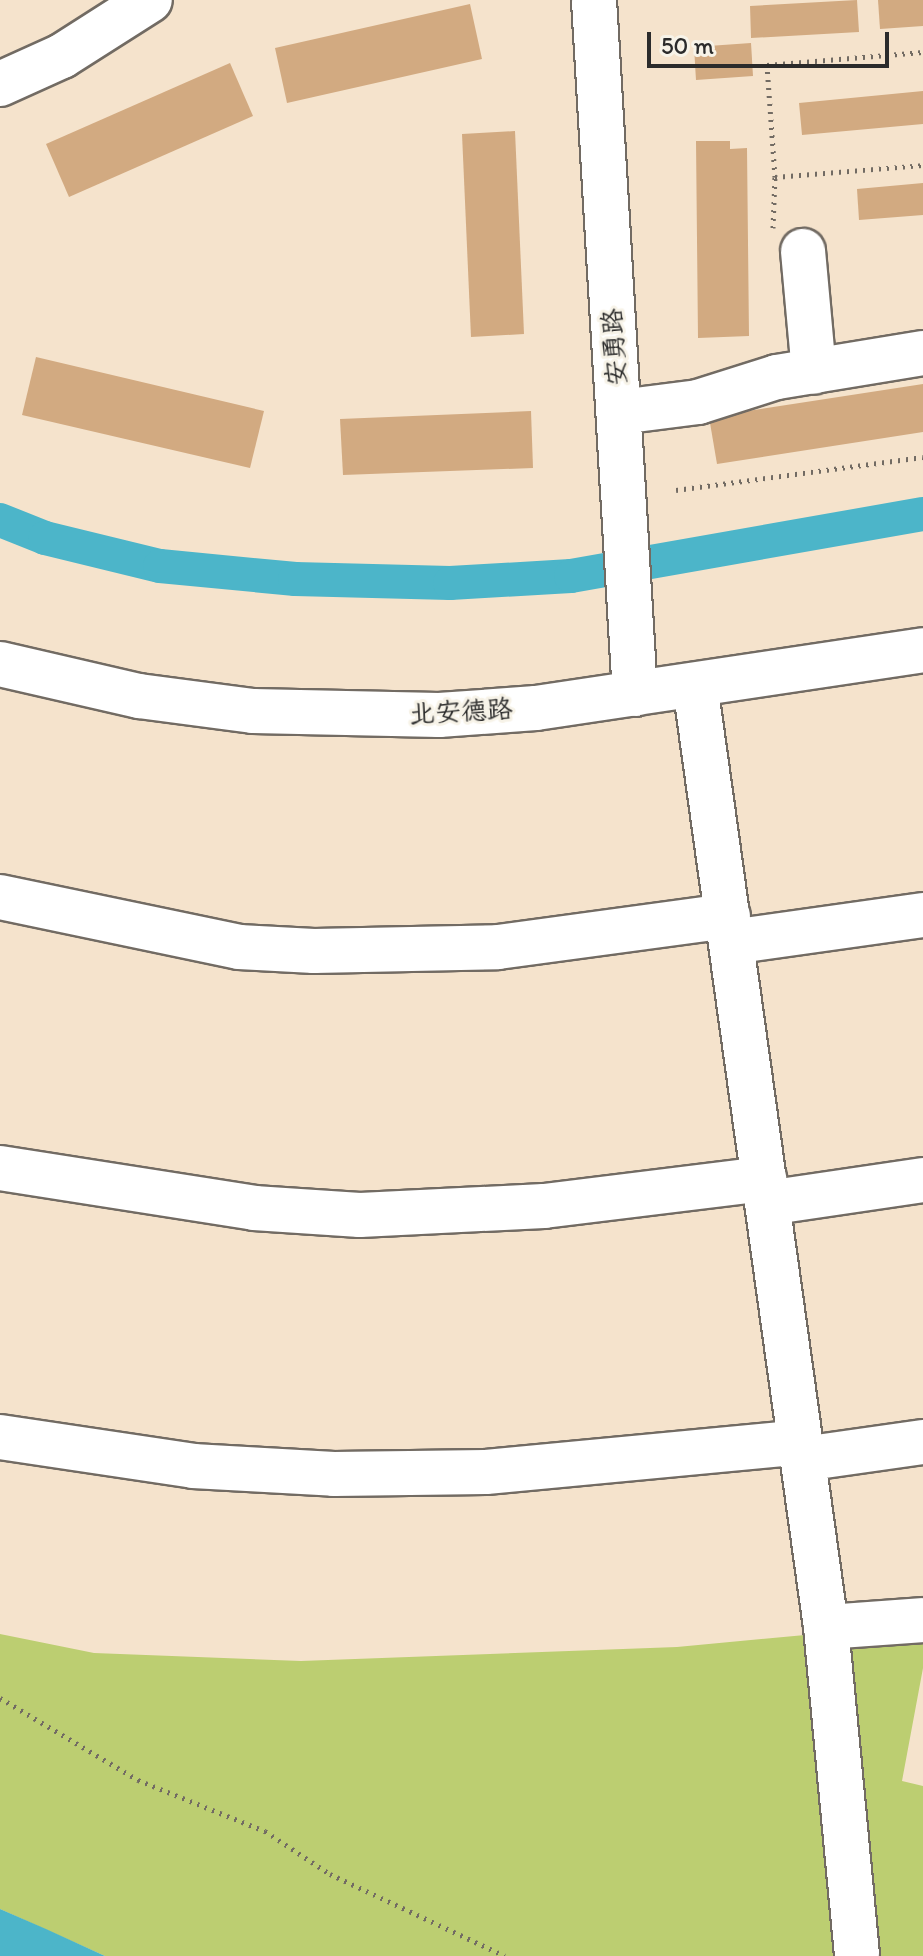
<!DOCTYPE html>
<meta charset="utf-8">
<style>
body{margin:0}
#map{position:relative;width:923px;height:1956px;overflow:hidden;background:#f5e3cc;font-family:Itim,"LXGW WenKai TC",sans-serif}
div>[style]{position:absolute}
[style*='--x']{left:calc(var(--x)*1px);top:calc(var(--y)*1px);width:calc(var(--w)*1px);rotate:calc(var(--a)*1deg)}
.green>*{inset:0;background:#bcce71}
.water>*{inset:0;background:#4cb5c9}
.canal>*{height:34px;margin:-17px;padding:0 17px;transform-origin:17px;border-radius:17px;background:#4cb5c9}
.building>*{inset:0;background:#d2aa81}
.path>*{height:5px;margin-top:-2.5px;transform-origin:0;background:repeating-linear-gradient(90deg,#726b63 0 2px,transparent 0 8px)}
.roads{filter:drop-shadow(2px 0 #726b63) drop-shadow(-2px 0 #726b63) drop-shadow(0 2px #726b63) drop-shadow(0 -2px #726b63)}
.minor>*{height:44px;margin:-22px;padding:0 22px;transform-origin:22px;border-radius:22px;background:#fff}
span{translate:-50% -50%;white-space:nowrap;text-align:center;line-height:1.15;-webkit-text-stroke:6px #f7f3e8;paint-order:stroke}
.street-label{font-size:26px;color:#2b2b2b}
.scale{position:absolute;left:647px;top:32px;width:242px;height:36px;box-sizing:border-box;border:4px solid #2b2b2b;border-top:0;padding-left:10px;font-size:24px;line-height:28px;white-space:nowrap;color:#2b2b2b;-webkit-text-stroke:6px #f7f3e8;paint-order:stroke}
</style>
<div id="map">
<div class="green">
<i style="clip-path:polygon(923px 1624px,923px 1668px,902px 1781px,923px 1786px,923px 1956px,105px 1956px,0 1909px,0 1634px,94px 1653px,301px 1661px,677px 1647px)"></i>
</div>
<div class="water">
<i style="clip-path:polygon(0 1909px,46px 1929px,105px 1956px,0 1956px)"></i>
</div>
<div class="canal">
<i style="--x:0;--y:520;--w:48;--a:21.8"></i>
<i style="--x:45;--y:538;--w:118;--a:13.7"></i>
<i style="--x:160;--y:566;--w:136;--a:5.5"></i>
<i style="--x:295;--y:579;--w:155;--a:1.5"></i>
<i style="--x:450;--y:583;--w:121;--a:-3.3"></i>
<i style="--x:571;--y:576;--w:357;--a:-10"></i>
</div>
<div class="building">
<i style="clip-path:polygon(857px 0,859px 32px,751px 38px,750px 6px)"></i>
<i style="clip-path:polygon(878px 0,923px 0,923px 26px,880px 29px)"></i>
<i style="clip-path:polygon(470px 4px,482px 59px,287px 103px,275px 48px)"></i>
<i style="clip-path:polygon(751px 43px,753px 76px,696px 80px,694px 47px)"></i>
<i style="clip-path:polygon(230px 63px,253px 116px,69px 197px,46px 144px)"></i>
<i style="clip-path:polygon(923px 91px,923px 124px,802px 135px,799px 103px)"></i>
<i style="clip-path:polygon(515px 131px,524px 334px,471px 337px,462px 134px)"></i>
<i style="clip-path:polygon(696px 141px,730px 141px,730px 149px,747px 148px,749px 336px,698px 338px)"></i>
<i style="clip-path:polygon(923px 183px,923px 215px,859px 220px,857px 189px)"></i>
<i style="clip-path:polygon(36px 357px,264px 411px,250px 468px,22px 415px)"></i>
<i style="clip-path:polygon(923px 384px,923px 432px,717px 464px,709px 417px)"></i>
<i style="clip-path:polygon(531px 411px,533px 468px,343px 475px,340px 419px)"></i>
</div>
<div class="path">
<i style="--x:775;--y:177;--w:148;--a:-4.6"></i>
<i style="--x:773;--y:228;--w:51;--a:-87.8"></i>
<i style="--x:775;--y:177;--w:112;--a:-94.1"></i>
<i style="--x:767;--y:65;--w:157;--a:-4.8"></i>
<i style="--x:676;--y:490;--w:249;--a:-7.6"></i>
<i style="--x:0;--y:1698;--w:161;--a:30.7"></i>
<i style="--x:138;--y:1780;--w:137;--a:21.9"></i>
<i style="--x:265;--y:1831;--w:78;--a:33.5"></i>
<i style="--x:330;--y:1874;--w:193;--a:25.1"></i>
</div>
<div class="roads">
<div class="minor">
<i style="--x:594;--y:0;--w:695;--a:86.62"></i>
<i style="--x:0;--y:84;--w:68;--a:-24.3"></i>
<i style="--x:62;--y:56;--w:104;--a:-32.5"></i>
<i style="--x:803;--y:251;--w:121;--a:84.8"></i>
<i style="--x:620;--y:412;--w:79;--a:-7.3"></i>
<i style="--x:698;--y:402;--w:83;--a:-17.6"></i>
<i style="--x:777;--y:377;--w:148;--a:-9.3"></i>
<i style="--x:0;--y:664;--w:143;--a:13"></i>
<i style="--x:139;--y:696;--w:115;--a:7.5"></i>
<i style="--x:253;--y:711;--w:186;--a:1.2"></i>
<i style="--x:439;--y:715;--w:97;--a:-4.1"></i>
<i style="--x:536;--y:708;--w:391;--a:-8.5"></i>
<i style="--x:695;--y:685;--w:951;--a:82.08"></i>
<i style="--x:826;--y:1627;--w:97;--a:-4.1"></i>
<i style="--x:0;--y:897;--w:244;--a:11.8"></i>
<i style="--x:239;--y:947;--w:75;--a:3.1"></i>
<i style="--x:314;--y:951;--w:184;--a:-1.2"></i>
<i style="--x:498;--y:947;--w:232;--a:-7.7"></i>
<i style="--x:731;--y:942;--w:194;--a:-8"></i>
<i style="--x:0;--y:1168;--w:257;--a:8.9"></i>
<i style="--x:254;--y:1208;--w:106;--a:3.8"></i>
<i style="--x:360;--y:1215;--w:184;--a:-2.8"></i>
<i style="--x:544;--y:1206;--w:222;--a:-7"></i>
<i style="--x:767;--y:1203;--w:158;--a:-8.4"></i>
<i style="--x:0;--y:1437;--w:195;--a:8.5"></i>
<i style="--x:193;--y:1466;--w:141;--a:3.2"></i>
<i style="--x:334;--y:1474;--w:152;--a:-0.8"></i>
<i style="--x:486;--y:1472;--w:316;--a:-5.4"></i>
<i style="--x:803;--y:1459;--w:121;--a:-8.1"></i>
<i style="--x:826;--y:1627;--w:330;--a:84.6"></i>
</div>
</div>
<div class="street-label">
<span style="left:615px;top:347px;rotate:-94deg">安勇路</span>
<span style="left:461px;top:712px;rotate:-3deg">北安德路</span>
</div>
<div class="scale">50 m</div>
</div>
